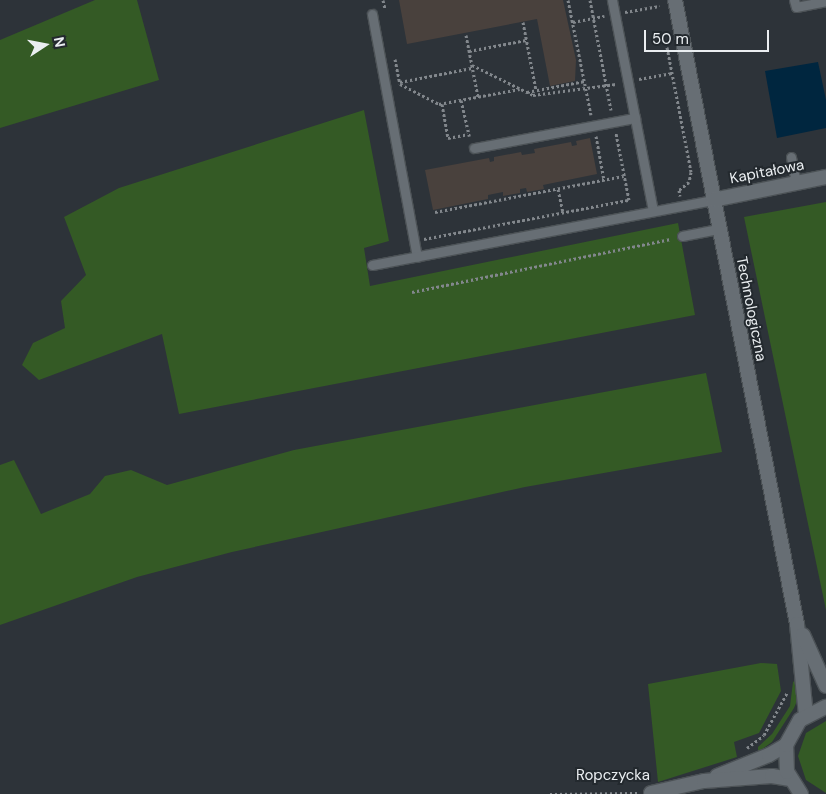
<!DOCTYPE html>
<meta charset="utf-8">
<style>
body{margin:0}
#map{position:relative;width:826px;height:794px;overflow:hidden;background:#2d3339;font-family:"DM Sans",sans-serif}
div>[style]{position:absolute}
[style*='--x']{left:calc(var(--x)*1px);top:calc(var(--y)*1px);width:calc(var(--w)*1px);rotate:calc(var(--a)*1deg)}
.green>*{inset:0;background:#345a25}
.water>*{inset:0;background:#00263f}
.building>*{inset:0;background:#49413d}
.path>*{height:3px;margin-top:-1.5px;transform-origin:0;background:repeating-linear-gradient(90deg,#82878c 0 2.5px,transparent 0 5px)}
.roads{filter:drop-shadow(1px 0 #4c5256) drop-shadow(-1px 0 #4c5256) drop-shadow(0 1px #4c5256) drop-shadow(0 -1px #4c5256)}
.service>*{height:9px;margin:-4.5px;padding:0 4.5px;transform-origin:4.5px;border-radius:4.5px;background:#676e74}
.minor>*{height:14px;margin:-7px;padding:0 7px;transform-origin:7px;border-radius:7px;background:#676e74}
span{translate:-50% -50%;white-space:nowrap;text-align:center;line-height:1.15;-webkit-text-stroke:4px #23292e;paint-order:stroke}
.street-label{font-size:15px;color:#eaeef1}
.north{position:absolute;left:20px;top:20px;width:50px;height:50px;-webkit-text-stroke:4px #23292e;paint-order:stroke;rotate:79deg;font-size:14px;font-weight:700;line-height:20px;text-align:center;color:#eaeef1}
.north::after{content:'';display:block;margin:auto;width:18px;height:22px;background:#eaeef1;clip-path:polygon(50% 0,100% 100%,50% 72%,0 100%)}
.scale{position:absolute;left:644px;top:30px;width:125px;height:22px;box-sizing:border-box;border:2px solid #eaeef1;border-top:0;padding-left:6px;font-size:15px;line-height:18px;white-space:nowrap;color:#eaeef1;-webkit-text-stroke:4px #23292e;paint-order:stroke}
</style>
<div id="map">
<div class="green">
<i style="clip-path:polygon(95px 0,137px 0,159px 80px,0 128px,0 40px)"></i>
<i style="clip-path:polygon(364px 110px,389px 241px,364px 248px,370px 286px,678px 223px,695px 315px,179px 414px,162px 334px,39px 380px,22px 365px,33px 343px,65px 328px,61px 301px,86px 275px,64px 217px,119px 188px)"></i>
<i style="clip-path:polygon(826px 202px,826px 610px,744px 217px)"></i>
<i style="clip-path:polygon(706px 373px,722px 452px,525px 487px,232px 552px,137px 577px,0 625px,0 465px,14px 460px,41px 514px,90px 494px,105px 476px,131px 470px,167px 485px,294px 450px)"></i>
<i style="clip-path:polygon(761px 663px,777px 664px,781px 691px,759px 733px,734px 742px,737px 757px,658px 782px,648px 684px)"></i>
<i style="clip-path:polygon(797px 679px,799px 696px,794px 708px,772px 742px,758px 752px,758px 747px,772px 734px,790px 706px,793px 682px)"></i>
<i style="clip-path:polygon(826px 721px,826px 793px,806px 780px,798px 756px,806px 733px)"></i>
</div>
<div class="water">
<i style="clip-path:polygon(818px 62px,826px 100px,826px 128px,777px 138px,765px 71px)"></i>
</div>
<div class="building">
<i style="clip-path:polygon(399px 0,563px 0,576px 60px,575px 81px,550px 86px,537px 19px,407px 44px)"></i>
<i style="clip-path:polygon(590px 138px,597px 174px,543px 185px,544px 189px,527px 192px,526px 188px,520px 189px,520px 193px,503px 196px,503px 192px,488px 195px,488px 199px,433px 210px,425px 170px,489px 158px,490px 162px,494px 161px,494px 157px,521px 152px,522px 155px,535px 153px,534px 149px,571px 142px,572px 146px,577px 145px,576px 141px)"></i>
</div>
<div class="path">
<i style="--x:383;--y:0;--w:9;--a:77"></i>
<i style="--x:568;--y:0;--w:117;--a:78.7"></i>
<i style="--x:590;--y:0;--w:112;--a:79.2"></i>
<i style="--x:625;--y:12;--w:35;--a:-10"></i>
<i style="--x:523;--y:22;--w:69;--a:79.2"></i>
<i style="--x:573;--y:22;--w:32;--a:-11"></i>
<i style="--x:466;--y:35;--w:63;--a:79"></i>
<i style="--x:667;--y:47;--w:127;--a:79.1"></i>
<i style="--x:691;--y:172;--w:10;--a:101"></i>
<i style="--x:689;--y:182;--w:13;--a:141"></i>
<i style="--x:679;--y:190;--w:6;--a:81"></i>
<i style="--x:469;--y:51;--w:58;--a:-10.9"></i>
<i style="--x:395;--y:59;--w:25;--a:79"></i>
<i style="--x:400;--y:84;--w:44;--a:27.1"></i>
<i style="--x:439;--y:104;--w:82;--a:-10.5"></i>
<i style="--x:472;--y:65;--w:68;--a:26.2"></i>
<i style="--x:533;--y:95;--w:84;--a:-7.5"></i>
<i style="--x:639;--y:79;--w:34;--a:-10"></i>
<i style="--x:400;--y:82;--w:73;--a:-11"></i>
<i style="--x:527;--y:92;--w:59;--a:-10.7"></i>
<i style="--x:461;--y:100;--w:37;--a:77"></i>
<i style="--x:442;--y:104;--w:35;--a:80"></i>
<i style="--x:448;--y:138;--w:20;--a:-11"></i>
<i style="--x:596;--y:136;--w:45;--a:79.7"></i>
<i style="--x:558;--y:189;--w:24;--a:78"></i>
<i style="--x:435;--y:212;--w:192;--a:-10.8"></i>
<i style="--x:424;--y:239;--w:209;--a:-10.8"></i>
<i style="--x:629;--y:200;--w:68;--a:-101"></i>
<i style="--x:412;--y:292;--w:264;--a:-11.6"></i>
<i style="--x:747;--y:748;--w:21;--a:-37"></i>
<i style="--x:764;--y:735;--w:48;--a:-61.3"></i>
<i style="--x:550;--y:794;--w:88;--a:-0.7"></i>
</div>
<div class="roads">
<div class="service">
<i style="--x:612;--y:0;--w:215;--a:79"></i>
<i style="--x:794;--y:0;--w:7;--a:74"></i>
<i style="--x:796;--y:7;--w:31;--a:-11"></i>
<i style="--x:372;--y:14;--w:247;--a:79.5"></i>
<i style="--x:474;--y:148;--w:164;--a:-10.6"></i>
<i style="--x:791;--y:157;--w:26;--a:79"></i>
<i style="--x:682;--y:236;--w:38;--a:-11"></i>
<i style="--x:372;--y:265;--w:347;--a:-10.8"></i>
</div>
<div class="minor">
<i style="--x:675;--y:0;--w:636;--a:78.94"></i>
<i style="--x:797;--y:624;--w:91;--a:84.4"></i>
<i style="--x:713;--y:200;--w:115;--a:-11.5"></i>
<i style="--x:803;--y:635;--w:56;--a:65.7"></i>
<i style="--x:717;--y:776;--w:56;--a:-22"></i>
<i style="--x:769;--y:755;--w:20;--a:-30"></i>
<i style="--x:651;--y:793;--w:54;--a:-12.8"></i>
<i style="--x:704;--y:781;--w:68;--a:-4.2"></i>
<i style="--x:772;--y:776;--w:17;--a:10"></i>
<i style="--x:801;--y:794;--w:26;--a:-122"></i>
<i style="--x:787;--y:772;--w:27;--a:-92"></i>
<i style="--x:786;--y:745;--w:29;--a:-61"></i>
<i style="--x:800;--y:720;--w:29;--a:-27"></i>
</div>
</div>
<div class="street-label">
<span style="left:767px;top:172px;rotate:-11deg">Kapitałowa</span>
<span style="left:751px;top:309px;rotate:79deg">Technologiczna</span>
<span style="left:613px;top:776px">Ropczycka</span>
</div>
<div class="north">N</div>
<div class="scale">50 m</div>
</div>
